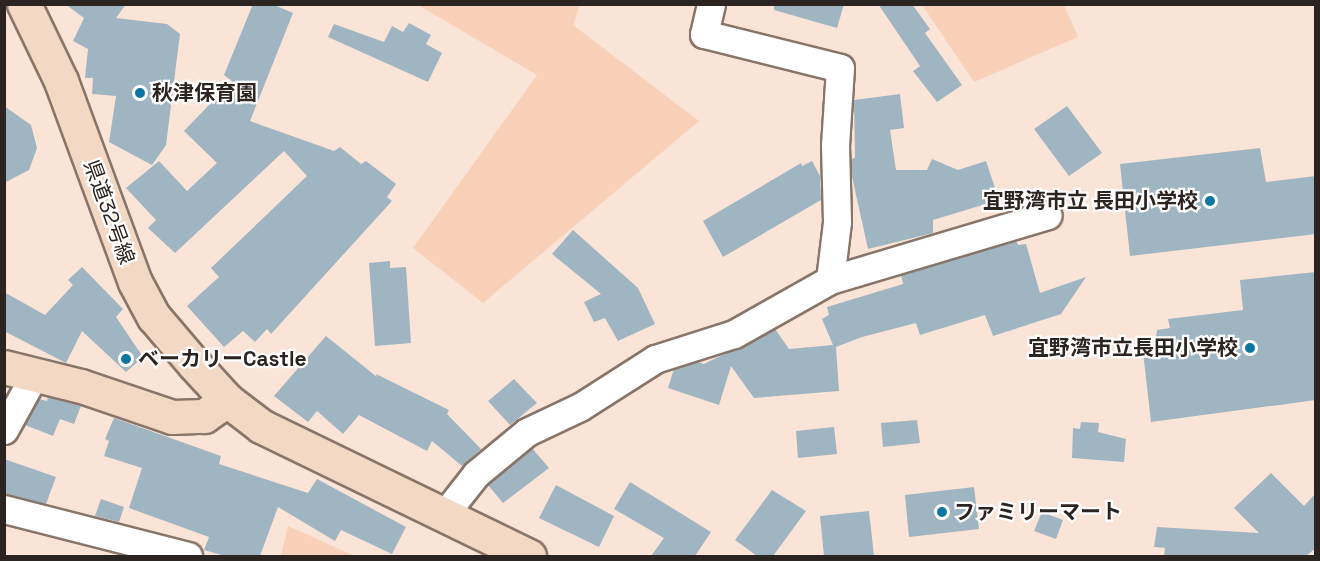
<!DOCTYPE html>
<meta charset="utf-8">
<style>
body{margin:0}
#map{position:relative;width:1320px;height:561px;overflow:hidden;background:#fae4d7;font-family:"Space Grotesk","Noto Sans JP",sans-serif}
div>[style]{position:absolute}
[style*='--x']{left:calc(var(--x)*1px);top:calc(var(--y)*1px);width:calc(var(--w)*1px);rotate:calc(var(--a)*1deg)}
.green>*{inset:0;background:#f9d1b9}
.building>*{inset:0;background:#a0b5c2}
.roads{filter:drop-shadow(2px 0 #887569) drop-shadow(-2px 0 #887569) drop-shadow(0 2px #887569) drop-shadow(0 -2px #887569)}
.street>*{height:27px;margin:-13.5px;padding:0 13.5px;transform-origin:13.5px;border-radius:13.5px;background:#fff}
.secondary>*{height:33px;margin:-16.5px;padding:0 16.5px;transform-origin:16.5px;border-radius:16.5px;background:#f3d8c4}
.dots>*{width:16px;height:16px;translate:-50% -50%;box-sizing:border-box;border:3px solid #fff;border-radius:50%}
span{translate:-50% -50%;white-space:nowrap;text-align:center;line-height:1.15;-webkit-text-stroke:4.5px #fff;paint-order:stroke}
.poi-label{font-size:21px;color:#2c2420;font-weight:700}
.left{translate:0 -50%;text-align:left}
.right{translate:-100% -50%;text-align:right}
.street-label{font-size:21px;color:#2c2420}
.frame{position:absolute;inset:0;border:6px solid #2c2420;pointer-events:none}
</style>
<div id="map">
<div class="green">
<i style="clip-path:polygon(418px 5px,580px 5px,573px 25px,699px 121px,483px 303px,413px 248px,537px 75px)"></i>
<i style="clip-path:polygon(922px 5px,1064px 5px,1078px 37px,974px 82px)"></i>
<i style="clip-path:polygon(288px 526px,355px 556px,281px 556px)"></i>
</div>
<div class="building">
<i style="clip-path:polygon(65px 4px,126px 4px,116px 18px,167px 24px,180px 34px,166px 145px,152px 165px,109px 142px,116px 96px,92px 94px,93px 78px,85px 78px,88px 49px,73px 41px,84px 18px)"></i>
<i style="clip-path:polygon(253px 4px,272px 4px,293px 13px,250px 121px,334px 151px,340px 147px,361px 164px,366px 161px,396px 184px,387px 197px,392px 201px,271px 334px,267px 329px,255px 342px,243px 331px,224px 347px,187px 306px,219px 277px,211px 268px,307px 176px,284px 151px,175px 253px,148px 228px,156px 220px,126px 188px,159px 161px,187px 191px,217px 163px,184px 131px,232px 81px,224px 75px)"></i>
<i style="clip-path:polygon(774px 4px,844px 4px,837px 28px,774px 10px)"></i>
<i style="clip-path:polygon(878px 4px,912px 4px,930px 29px,925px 33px,962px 85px,937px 102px,913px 71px,920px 66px)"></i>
<i style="clip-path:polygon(409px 23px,431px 35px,426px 44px,442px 53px,428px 82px,328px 37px,334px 24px,384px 42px,392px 26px,403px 32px)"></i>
<i style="clip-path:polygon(900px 94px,904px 128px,890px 130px,896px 170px,927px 170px,932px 159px,958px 170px,986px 161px,999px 200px,933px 220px,933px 233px,868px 249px,851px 172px,851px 159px,855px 158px,854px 100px)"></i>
<i style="clip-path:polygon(4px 106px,31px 125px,37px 148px,29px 170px,4px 183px)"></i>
<i style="clip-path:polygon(1067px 106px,1102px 153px,1069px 176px,1034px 129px)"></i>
<i style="clip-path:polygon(1260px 148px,1266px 182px,1316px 176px,1316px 234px,1130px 256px,1120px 164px)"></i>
<i style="clip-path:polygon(812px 161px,820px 176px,821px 200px,723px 257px,703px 221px,801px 163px,802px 166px)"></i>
<i style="clip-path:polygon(573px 230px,638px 288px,655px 324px,618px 341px,605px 318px,594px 322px,584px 302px,601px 294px,552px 254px)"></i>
<i style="clip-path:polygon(1016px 241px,1018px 245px,1026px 244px,1040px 293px,1086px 277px,1061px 314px,993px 336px,985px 315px,920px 335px,916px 323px,862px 337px,836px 347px,839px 391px,754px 398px,731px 366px,719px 405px,668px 388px,674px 369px,698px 362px,704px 364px,775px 329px,789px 349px,833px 345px,822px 319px,829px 315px,827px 307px,903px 284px,901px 275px)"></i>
<i style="clip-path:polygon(390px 261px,390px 268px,406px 267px,411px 343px,375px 346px,369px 263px)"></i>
<i style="clip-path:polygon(82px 267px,123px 309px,116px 317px,143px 357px,126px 372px,82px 331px,66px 363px,4px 331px,4px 292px,45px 315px,73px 285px,68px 280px)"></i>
<i style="clip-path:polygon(1316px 272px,1316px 400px,1151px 422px,1143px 352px,1154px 351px,1157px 330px,1170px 328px,1168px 319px,1243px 310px,1240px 280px)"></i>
<i style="clip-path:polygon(326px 336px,377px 377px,376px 374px,449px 410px,447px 414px,481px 449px,462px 466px,432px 441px,427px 451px,359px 415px,343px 434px,317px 411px,308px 422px,274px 396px)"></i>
<i style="clip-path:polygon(514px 379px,537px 403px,510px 425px,488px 401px)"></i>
<i style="clip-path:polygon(48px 397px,81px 406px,74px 424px,60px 419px,53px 436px,25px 425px,39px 399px,47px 401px)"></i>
<i style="clip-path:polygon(114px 418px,221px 456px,219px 464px,308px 493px,317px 479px,406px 527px,392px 554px,341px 530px,335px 541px,278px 507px,260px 556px,225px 556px,204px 550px,209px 537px,129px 508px,142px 468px,104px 456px,109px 441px,105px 439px)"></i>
<i style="clip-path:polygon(917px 420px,920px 443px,883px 447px,881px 423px)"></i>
<i style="clip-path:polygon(1081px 422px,1099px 423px,1098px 432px,1126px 439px,1124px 462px,1072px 458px,1073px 428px,1080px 429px)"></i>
<i style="clip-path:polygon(834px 427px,837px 454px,798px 458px,796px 431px)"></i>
<i style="clip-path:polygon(532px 448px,549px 468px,503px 503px,488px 485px)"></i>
<i style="clip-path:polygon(4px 459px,56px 477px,46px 504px,4px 494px)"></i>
<i style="clip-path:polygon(1271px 473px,1304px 506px,1316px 493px,1316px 548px,1306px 556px,1164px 556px,1165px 548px,1154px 547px,1157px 527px,1259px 533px,1234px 508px)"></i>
<i style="clip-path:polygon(630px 482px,711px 532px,695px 556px,651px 556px,664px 538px,614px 509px)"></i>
<i style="clip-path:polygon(556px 485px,614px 516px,599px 547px,539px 518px)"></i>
<i style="clip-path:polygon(974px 487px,979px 529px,909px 537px,905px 495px)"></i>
<i style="clip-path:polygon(772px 490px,806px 511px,773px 556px,757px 556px,735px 540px)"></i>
<i style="clip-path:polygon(101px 499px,124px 507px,119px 522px,95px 516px)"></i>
<i style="clip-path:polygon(869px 511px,874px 556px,824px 556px,820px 516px)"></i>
<i style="clip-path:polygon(1042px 512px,1063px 520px,1056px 539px,1034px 531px)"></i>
</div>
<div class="roads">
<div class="street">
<i style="--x:711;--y:4;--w:31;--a:103"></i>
<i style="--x:704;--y:34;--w:140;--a:14"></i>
<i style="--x:840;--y:68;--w:77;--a:93.7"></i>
<i style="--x:835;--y:145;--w:77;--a:88.5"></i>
<i style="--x:837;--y:222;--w:58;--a:96.9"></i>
<i style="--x:4;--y:430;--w:64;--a:-61"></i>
<i style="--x:4;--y:509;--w:190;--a:14.3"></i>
<i style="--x:443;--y:516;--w:53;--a:-51.8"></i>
<i style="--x:476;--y:474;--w:66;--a:-39.5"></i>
<i style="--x:527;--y:432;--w:59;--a:-25.3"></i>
<i style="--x:580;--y:407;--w:89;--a:-32.6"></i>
<i style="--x:655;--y:359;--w:83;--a:-17.6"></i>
<i style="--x:734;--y:334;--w:110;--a:-29.4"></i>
<i style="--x:830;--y:280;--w:227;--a:-16.6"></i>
</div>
<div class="secondary">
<i style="--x:24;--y:4;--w:85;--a:64.3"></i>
<i style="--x:61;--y:81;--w:214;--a:69.8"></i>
<i style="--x:135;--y:282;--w:40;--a:62"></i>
<i style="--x:154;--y:317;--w:62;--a:49.6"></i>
<i style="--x:194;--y:364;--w:49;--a:47.5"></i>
<i style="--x:227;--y:400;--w:43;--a:37.4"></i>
<i style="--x:261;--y:426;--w:298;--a:25.9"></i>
<i style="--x:4;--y:367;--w:79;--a:13.9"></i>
<i style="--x:81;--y:386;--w:96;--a:18.8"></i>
<i style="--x:172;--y:417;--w:32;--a:-2"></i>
<i style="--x:204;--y:416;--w:28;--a:-35"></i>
</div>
</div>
<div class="dots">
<i style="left:140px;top:93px;background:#0c75a1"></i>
<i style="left:1210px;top:201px;background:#0c75a1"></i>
<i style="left:1250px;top:348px;background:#0c75a1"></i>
<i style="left:126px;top:359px;background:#0c75a1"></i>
<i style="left:942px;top:512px;background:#0c75a1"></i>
</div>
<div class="poi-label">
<span class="left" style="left:152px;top:93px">秋津保育園</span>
<span class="right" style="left:1198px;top:201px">宜野湾市立 長田小学校</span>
<span class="right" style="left:1238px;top:348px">宜野湾市立長田小学校</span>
<span class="left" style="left:138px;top:359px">ベーカリーCastle</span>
<span class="left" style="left:954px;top:512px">ファミリーマート</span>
</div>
<div class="street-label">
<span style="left:109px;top:212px;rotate:70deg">県道32号線</span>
</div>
<div class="frame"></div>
</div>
